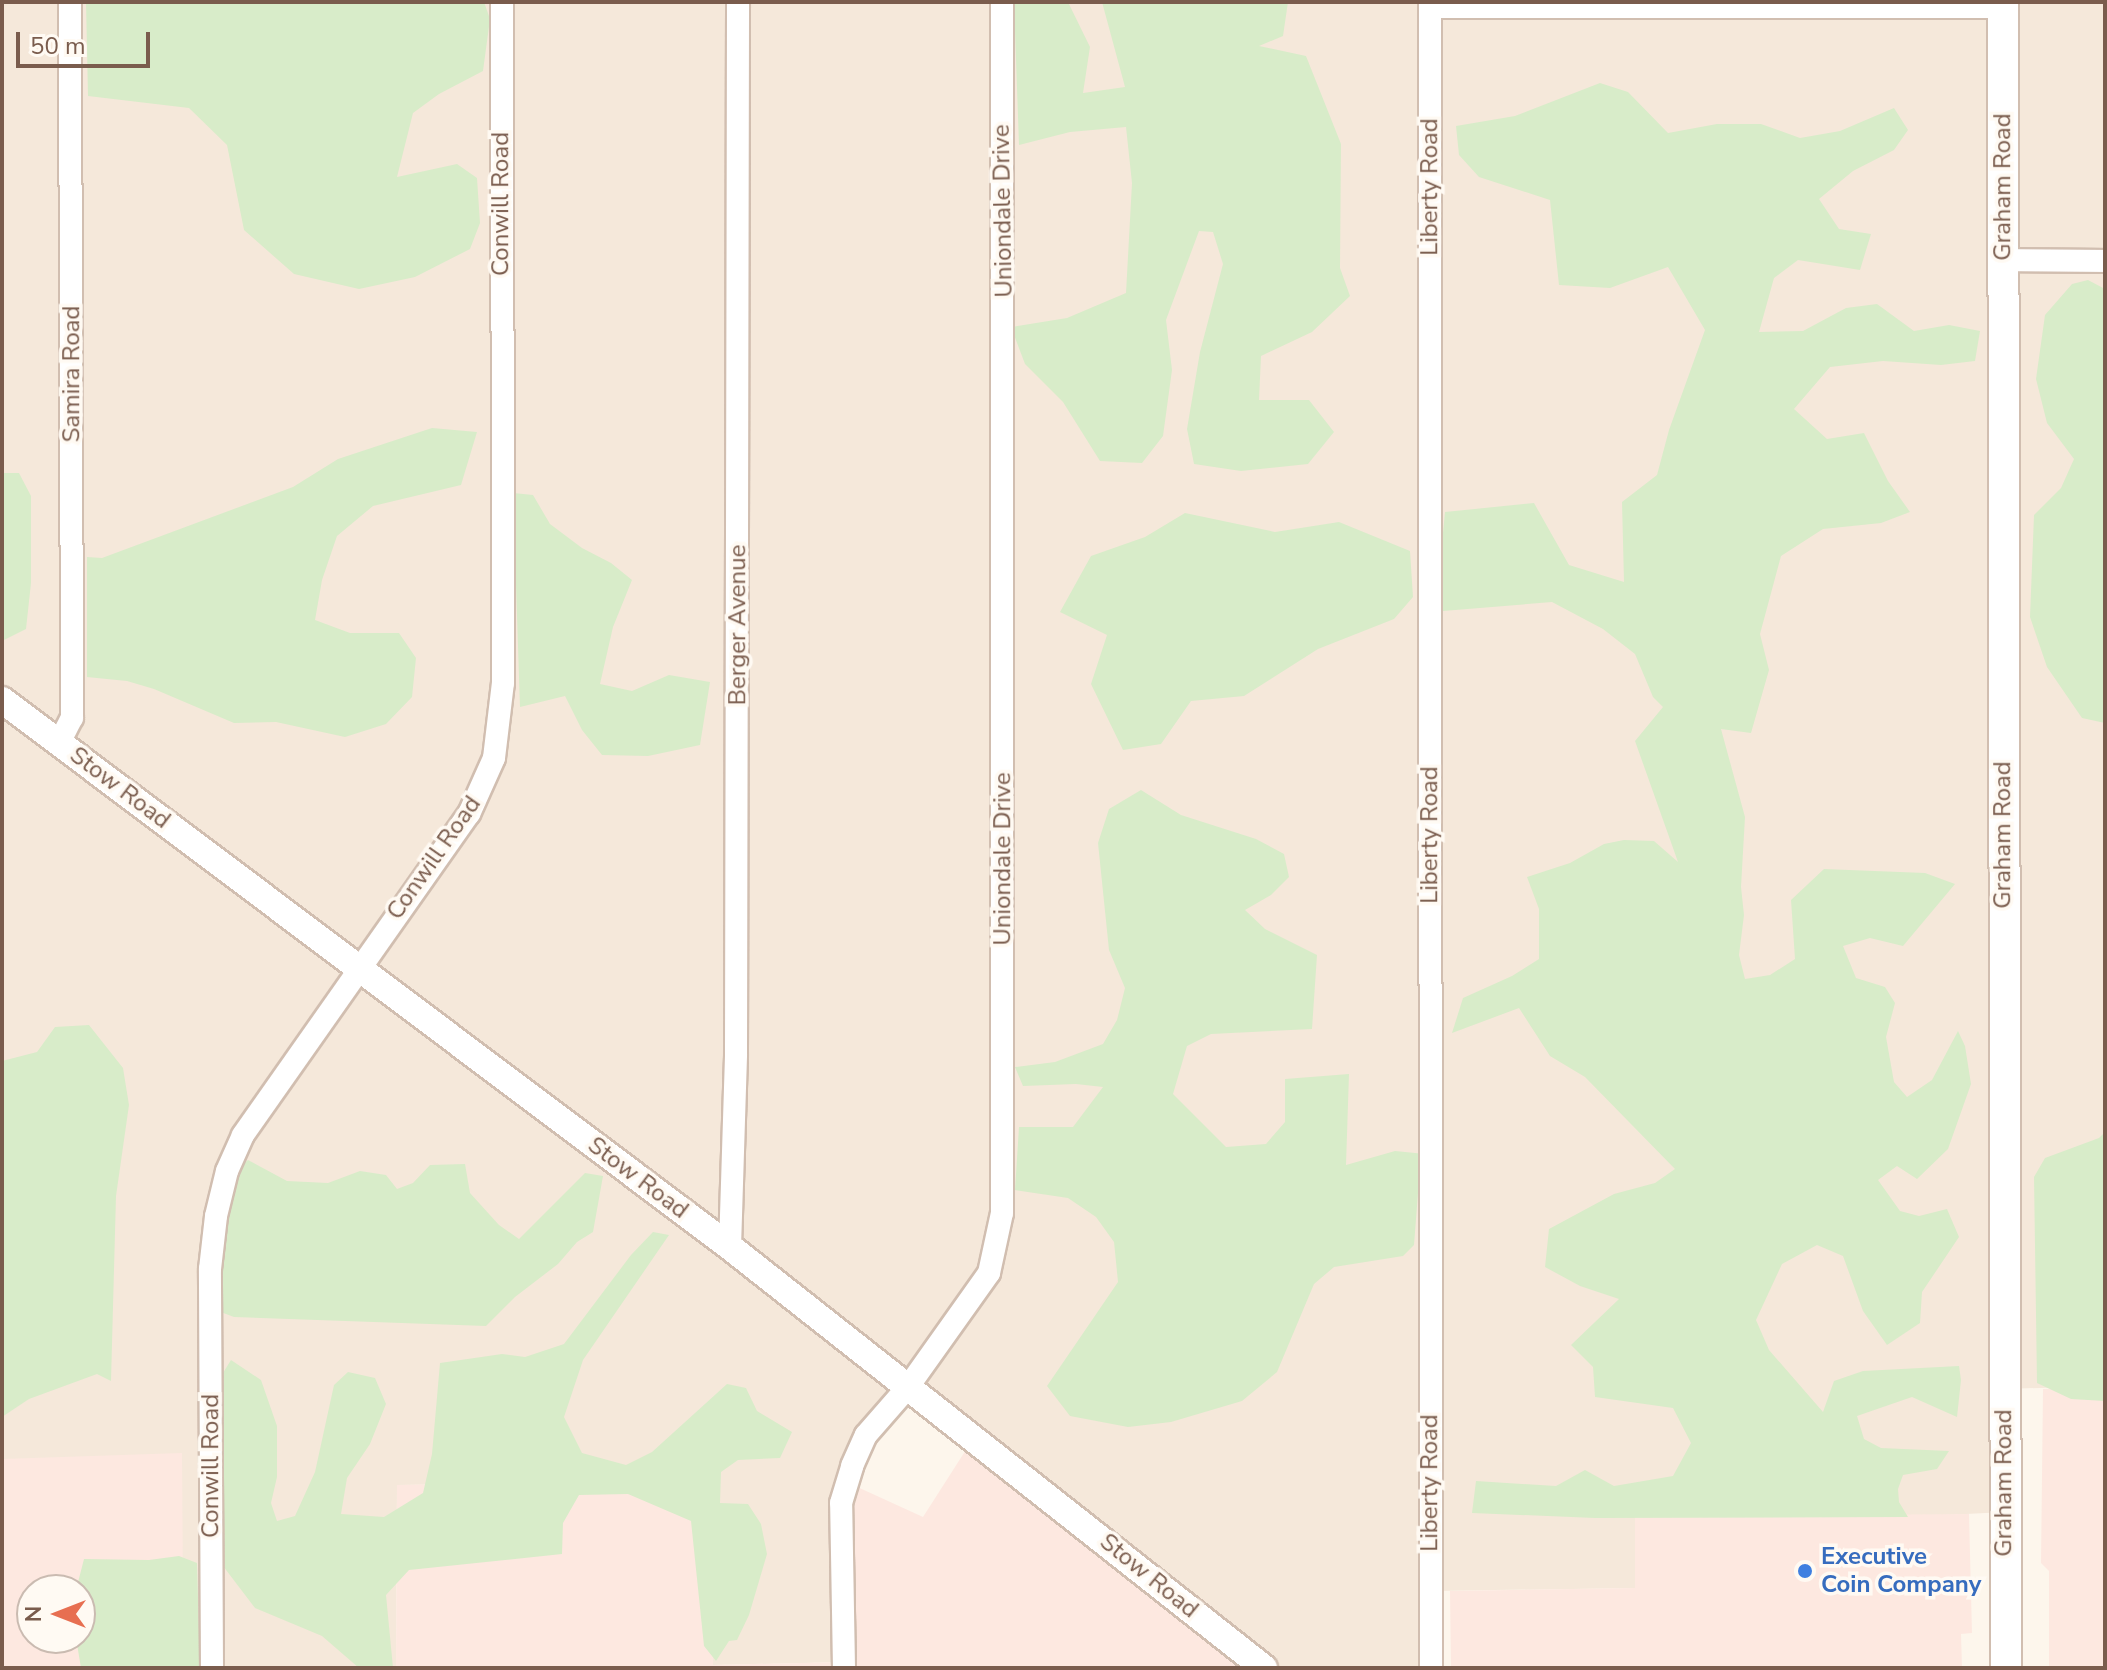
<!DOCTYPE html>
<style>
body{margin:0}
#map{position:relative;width:2107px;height:1670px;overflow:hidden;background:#fdf6ec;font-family:"Nunito Sans",sans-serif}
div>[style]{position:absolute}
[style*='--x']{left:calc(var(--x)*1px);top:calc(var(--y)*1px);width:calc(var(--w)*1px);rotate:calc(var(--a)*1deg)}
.residential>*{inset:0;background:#f5e8da}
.commercial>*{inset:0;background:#fde8e0}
.green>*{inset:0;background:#d8ecc9}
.roads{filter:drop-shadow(2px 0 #d1beb0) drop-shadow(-2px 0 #d1beb0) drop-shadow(0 2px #d1beb0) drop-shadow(0 -2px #d1beb0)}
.minor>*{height:22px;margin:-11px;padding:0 11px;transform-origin:11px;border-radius:11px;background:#fff}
.tertiary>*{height:26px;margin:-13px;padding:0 13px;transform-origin:13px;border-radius:13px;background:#fff}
.secondary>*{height:30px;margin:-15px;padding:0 15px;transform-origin:15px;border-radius:15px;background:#fff}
.dots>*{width:22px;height:22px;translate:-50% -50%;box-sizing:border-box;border:4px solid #fffaf3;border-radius:50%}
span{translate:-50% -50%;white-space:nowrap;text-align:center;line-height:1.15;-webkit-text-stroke:7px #fffaf3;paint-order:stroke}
.street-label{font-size:24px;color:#7a5c4d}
.shop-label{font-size:24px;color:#366cbe;font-weight:700}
.left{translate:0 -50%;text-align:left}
.frame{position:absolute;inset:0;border:4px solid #7a5c4d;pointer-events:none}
.north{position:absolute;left:16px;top:1574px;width:80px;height:80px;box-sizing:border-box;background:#fffaf3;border:2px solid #cabbb1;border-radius:50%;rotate:270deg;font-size:22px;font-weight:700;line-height:32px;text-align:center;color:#7a5c4d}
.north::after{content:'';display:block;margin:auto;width:28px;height:36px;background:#e76f51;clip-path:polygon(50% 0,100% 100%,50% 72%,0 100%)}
.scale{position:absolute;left:16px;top:32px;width:134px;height:36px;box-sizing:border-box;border:4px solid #7a5c4d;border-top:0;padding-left:10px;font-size:24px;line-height:28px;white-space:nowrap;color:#7a5c4d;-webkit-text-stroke:6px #fffaf3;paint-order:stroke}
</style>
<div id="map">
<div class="residential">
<i style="clip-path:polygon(evenodd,2px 2px,2105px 2px,2105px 1386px,2004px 1389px,2005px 1512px,1908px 1517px,1709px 1516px,1635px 1510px,1635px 1588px,1431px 1591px,1431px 1668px,1264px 1668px,908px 1386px,859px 1449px,844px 1662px,713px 1665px,715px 1481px,397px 1485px,396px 1668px,2px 1668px,2px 2px,32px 1590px,80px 1590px,80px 1638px,32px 1638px,32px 1590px)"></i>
</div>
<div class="commercial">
<i style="clip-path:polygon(2105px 1386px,2105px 1668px,2049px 1668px,2049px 1571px,2041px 1563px,2043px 1389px)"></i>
<i style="clip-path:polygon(971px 1442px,1259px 1668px,848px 1668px,848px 1539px,853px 1485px,923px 1517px)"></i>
<i style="clip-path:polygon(evenodd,182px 1453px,183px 1593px,93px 1668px,2px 1668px,2px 1459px,182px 1453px,32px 1590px,80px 1590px,80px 1638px,32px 1638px,32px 1590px)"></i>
<i style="clip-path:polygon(715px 1481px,713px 1665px,844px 1662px,844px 1668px,396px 1668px,397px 1485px)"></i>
<i style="clip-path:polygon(1635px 1510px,1709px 1516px,1969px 1514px,1972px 1633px,1961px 1634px,1962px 1668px,1451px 1668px,1450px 1591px,1635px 1588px)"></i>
</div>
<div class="green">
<i style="clip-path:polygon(86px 2px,484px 2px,490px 19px,483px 71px,439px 94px,413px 113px,397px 177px,457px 164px,477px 178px,480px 223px,470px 249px,415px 277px,359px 289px,294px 274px,244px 230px,227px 145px,189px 108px,88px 96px)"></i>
<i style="clip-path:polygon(1014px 2px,1068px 2px,1090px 47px,1083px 93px,1125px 87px,1102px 2px,1288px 2px,1283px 36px,1259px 46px,1306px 56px,1341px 144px,1340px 268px,1350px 296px,1312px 332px,1261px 356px,1259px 400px,1309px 400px,1334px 432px,1308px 464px,1241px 471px,1194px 464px,1187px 429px,1200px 352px,1223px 264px,1213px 232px,1199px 231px,1166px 320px,1172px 370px,1163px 436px,1142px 463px,1100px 461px,1063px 402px,1025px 364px,1011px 327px,1067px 318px,1126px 293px,1132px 183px,1126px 127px,1070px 132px,1019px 145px)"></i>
<i style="clip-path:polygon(1600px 83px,1628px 92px,1668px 133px,1717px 124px,1761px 124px,1800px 138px,1840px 131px,1894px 108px,1908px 130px,1894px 150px,1853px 171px,1819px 199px,1839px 229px,1871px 234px,1860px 270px,1798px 260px,1774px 278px,1759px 332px,1803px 331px,1846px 308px,1877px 304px,1914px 331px,1949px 325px,1980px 331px,1975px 361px,1941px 365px,1883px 361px,1830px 367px,1794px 409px,1827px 439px,1864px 433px,1888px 481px,1910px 512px,1881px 523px,1823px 529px,1781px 556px,1760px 634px,1769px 670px,1751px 733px,1721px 729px,1745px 817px,1741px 887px,1744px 915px,1739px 955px,1745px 979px,1770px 975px,1795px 959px,1791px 900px,1824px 869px,1925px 873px,1955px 884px,1903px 946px,1870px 938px,1843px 946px,1856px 978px,1885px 987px,1895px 1003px,1886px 1037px,1894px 1082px,1907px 1097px,1932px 1080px,1958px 1031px,1965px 1046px,1971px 1084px,1948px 1149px,1917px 1179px,1897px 1166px,1878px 1180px,1900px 1211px,1919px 1216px,1947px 1209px,1959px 1237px,1922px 1292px,1920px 1323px,1887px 1345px,1863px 1311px,1843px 1256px,1817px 1245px,1782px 1264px,1756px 1320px,1769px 1350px,1823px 1412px,1834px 1381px,1863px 1371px,1959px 1366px,1961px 1380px,1957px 1417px,1912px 1397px,1857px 1416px,1864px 1439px,1881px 1448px,1949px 1451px,1937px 1469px,1903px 1475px,1898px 1489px,1899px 1502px,1908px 1517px,1595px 1518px,1472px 1513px,1476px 1481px,1556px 1486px,1585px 1470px,1614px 1486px,1673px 1476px,1691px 1443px,1673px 1408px,1595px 1397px,1593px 1367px,1571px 1345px,1619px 1299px,1580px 1286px,1545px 1267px,1549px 1229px,1614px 1194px,1655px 1183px,1675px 1169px,1585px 1077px,1550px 1056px,1519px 1008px,1452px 1033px,1463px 998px,1512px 976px,1539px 959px,1539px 909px,1527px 877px,1570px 863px,1604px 844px,1624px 840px,1654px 841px,1678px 862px,1635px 741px,1663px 707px,1653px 697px,1635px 654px,1603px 629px,1552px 602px,1443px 611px,1438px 585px,1445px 512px,1534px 503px,1569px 565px,1624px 582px,1622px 502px,1657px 475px,1669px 430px,1705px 330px,1668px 267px,1610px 288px,1559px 285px,1550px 200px,1479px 177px,1459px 155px,1456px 126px,1515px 116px)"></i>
<i style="clip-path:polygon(2088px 280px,2105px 289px,2105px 723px,2082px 718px,2047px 667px,2030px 617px,2034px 515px,2061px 488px,2074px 459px,2047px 423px,2036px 379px,2045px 315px,2072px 284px)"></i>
<i style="clip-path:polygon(432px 428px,477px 432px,461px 485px,373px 506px,337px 536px,322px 580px,315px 620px,350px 633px,399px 633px,416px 658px,412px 697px,386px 724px,345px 737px,276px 722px,234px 723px,154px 689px,127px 681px,87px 677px,87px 557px,102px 558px,293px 487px,338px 459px)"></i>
<i style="clip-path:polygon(2px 473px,19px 473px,31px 496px,31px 583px,26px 629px,2px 641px)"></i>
<i style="clip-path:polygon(513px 493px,533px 495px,550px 524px,582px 548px,611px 563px,632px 580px,613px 627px,600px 684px,632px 691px,669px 675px,710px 682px,700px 745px,648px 756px,602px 755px,582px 730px,565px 696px,520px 707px)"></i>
<i style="clip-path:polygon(1185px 513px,1275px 532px,1339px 522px,1410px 551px,1413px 597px,1394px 619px,1318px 649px,1244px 696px,1191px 701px,1161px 744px,1123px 750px,1091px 684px,1107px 635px,1060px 612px,1091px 556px,1145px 537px)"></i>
<i style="clip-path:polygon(1141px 790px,1181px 815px,1256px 839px,1284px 854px,1289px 877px,1271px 895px,1245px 910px,1265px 929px,1317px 955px,1312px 1029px,1211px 1034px,1187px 1046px,1173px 1094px,1226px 1147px,1266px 1144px,1285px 1122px,1285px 1079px,1349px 1074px,1346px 1165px,1395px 1151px,1425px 1154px,1419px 1180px,1414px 1245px,1403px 1256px,1334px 1267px,1314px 1284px,1277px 1372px,1242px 1401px,1171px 1422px,1128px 1427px,1070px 1416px,1047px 1386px,1118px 1282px,1114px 1242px,1096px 1217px,1068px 1198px,1015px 1190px,1019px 1127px,1073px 1127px,1103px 1087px,1076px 1084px,1023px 1086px,1015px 1067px,1055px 1062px,1103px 1044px,1117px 1020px,1125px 988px,1109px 950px,1098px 843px,1109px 809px)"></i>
<i style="clip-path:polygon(89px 1025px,123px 1068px,129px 1105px,116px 1196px,111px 1381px,97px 1374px,29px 1399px,2px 1417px,2px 1061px,37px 1052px,55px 1027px)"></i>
<i style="clip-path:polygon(2105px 1132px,2105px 1401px,2071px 1399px,2037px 1383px,2034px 1177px,2045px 1158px,2099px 1138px)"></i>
<i style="clip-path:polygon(248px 1160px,287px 1181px,328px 1183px,360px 1171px,386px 1175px,397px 1189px,413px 1183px,430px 1165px,465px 1164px,470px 1193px,499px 1225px,519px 1239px,585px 1173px,603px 1176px,593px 1232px,577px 1242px,558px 1264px,515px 1297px,486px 1326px,234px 1317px,218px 1311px,220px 1233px,237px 1170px)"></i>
<i style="clip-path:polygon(653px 1232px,669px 1235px,583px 1360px,564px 1417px,582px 1453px,626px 1465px,652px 1452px,727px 1384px,746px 1388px,757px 1411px,792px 1432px,780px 1458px,738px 1460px,721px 1472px,720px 1503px,748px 1504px,761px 1524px,767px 1554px,749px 1615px,737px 1640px,729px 1641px,716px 1661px,704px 1646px,691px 1521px,628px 1494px,579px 1495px,563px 1523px,562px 1554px,409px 1570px,386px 1595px,393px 1668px,359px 1668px,322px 1636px,255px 1608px,223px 1566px,218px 1381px,231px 1360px,261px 1380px,277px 1426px,277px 1477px,271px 1503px,277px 1521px,295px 1516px,315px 1472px,334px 1385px,348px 1372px,375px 1378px,386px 1404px,370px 1444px,347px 1478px,341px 1514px,384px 1517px,423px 1493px,432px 1454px,440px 1363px,502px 1354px,525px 1357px,564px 1344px,631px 1255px)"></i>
<i style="clip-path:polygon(179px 1556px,197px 1563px,200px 1668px,81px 1668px,76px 1638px,80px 1638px,80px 1590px,76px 1590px,84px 1559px,149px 1560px)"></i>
</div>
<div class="roads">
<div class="minor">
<i style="--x:1430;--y:2;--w:1666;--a:89.97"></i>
<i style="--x:1430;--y:7;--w:573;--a:0"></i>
<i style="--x:2003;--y:260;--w:102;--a:0.6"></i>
<i style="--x:59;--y:743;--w:28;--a:-63"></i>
<i style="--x:72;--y:718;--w:716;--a:-90.16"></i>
<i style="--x:730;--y:1247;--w:193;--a:-88.2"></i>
<i style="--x:736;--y:1054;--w:1052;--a:-89.89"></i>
<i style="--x:212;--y:1668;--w:399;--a:-90.3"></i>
<i style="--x:210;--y:1269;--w:53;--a:-83.5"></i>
<i style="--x:216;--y:1216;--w:46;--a:-76.3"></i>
<i style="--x:227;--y:1171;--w:39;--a:-66"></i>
<i style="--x:243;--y:1135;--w:393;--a:-54.9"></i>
<i style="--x:469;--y:814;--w:61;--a:-65.9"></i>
<i style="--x:494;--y:758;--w:76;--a:-83.2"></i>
<i style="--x:503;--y:683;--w:681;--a:-90.08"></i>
<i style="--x:844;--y:1668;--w:165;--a:-91"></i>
<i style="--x:841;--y:1503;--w:39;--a:-73"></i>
<i style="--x:852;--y:1466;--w:34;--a:-66"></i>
<i style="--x:866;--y:1435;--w:64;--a:-48.8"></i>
<i style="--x:908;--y:1387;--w:140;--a:-54.6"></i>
<i style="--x:989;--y:1273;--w:61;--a:-77.8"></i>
<i style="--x:1002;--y:1213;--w:1211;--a:-90"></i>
</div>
<div class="tertiary">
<i style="--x:2;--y:700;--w:911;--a:36.92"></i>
<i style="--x:730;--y:1247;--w:680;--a:38.25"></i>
</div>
<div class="secondary">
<i style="--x:2003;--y:2;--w:1666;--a:89.9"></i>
</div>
</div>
<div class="dots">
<i style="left:1805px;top:1571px;background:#3f7fe0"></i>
</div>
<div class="street-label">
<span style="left:1430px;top:187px;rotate:-90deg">Liberty Road</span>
<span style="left:2003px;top:187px;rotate:-90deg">Graham Road</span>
<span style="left:501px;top:204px;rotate:-90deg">Conwill Road</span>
<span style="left:1003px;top:211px;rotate:-91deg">Uniondale Drive</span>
<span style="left:72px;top:374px;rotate:-90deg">Samira Road</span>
<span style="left:738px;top:625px;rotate:-90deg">Berger Avenue</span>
<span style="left:120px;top:788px;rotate:37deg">Stow Road</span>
<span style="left:1430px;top:835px;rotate:-90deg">Liberty Road</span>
<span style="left:2003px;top:835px;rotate:-90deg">Graham Road</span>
<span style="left:434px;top:858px;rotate:-55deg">Conwill Road</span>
<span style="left:1003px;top:859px;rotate:-90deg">Uniondale Drive</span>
<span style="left:638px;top:1178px;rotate:37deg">Stow Road</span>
<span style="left:211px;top:1466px;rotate:-90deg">Conwill Road</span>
<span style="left:1430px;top:1483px;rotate:-90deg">Liberty Road</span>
<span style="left:2004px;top:1483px;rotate:-90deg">Graham Road</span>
<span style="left:1149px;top:1576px;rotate:39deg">Stow Road</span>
</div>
<div class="shop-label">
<span class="left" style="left:1821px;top:1571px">Executive<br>Coin Company</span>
</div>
<div class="frame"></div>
<div class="north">N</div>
<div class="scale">50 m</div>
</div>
